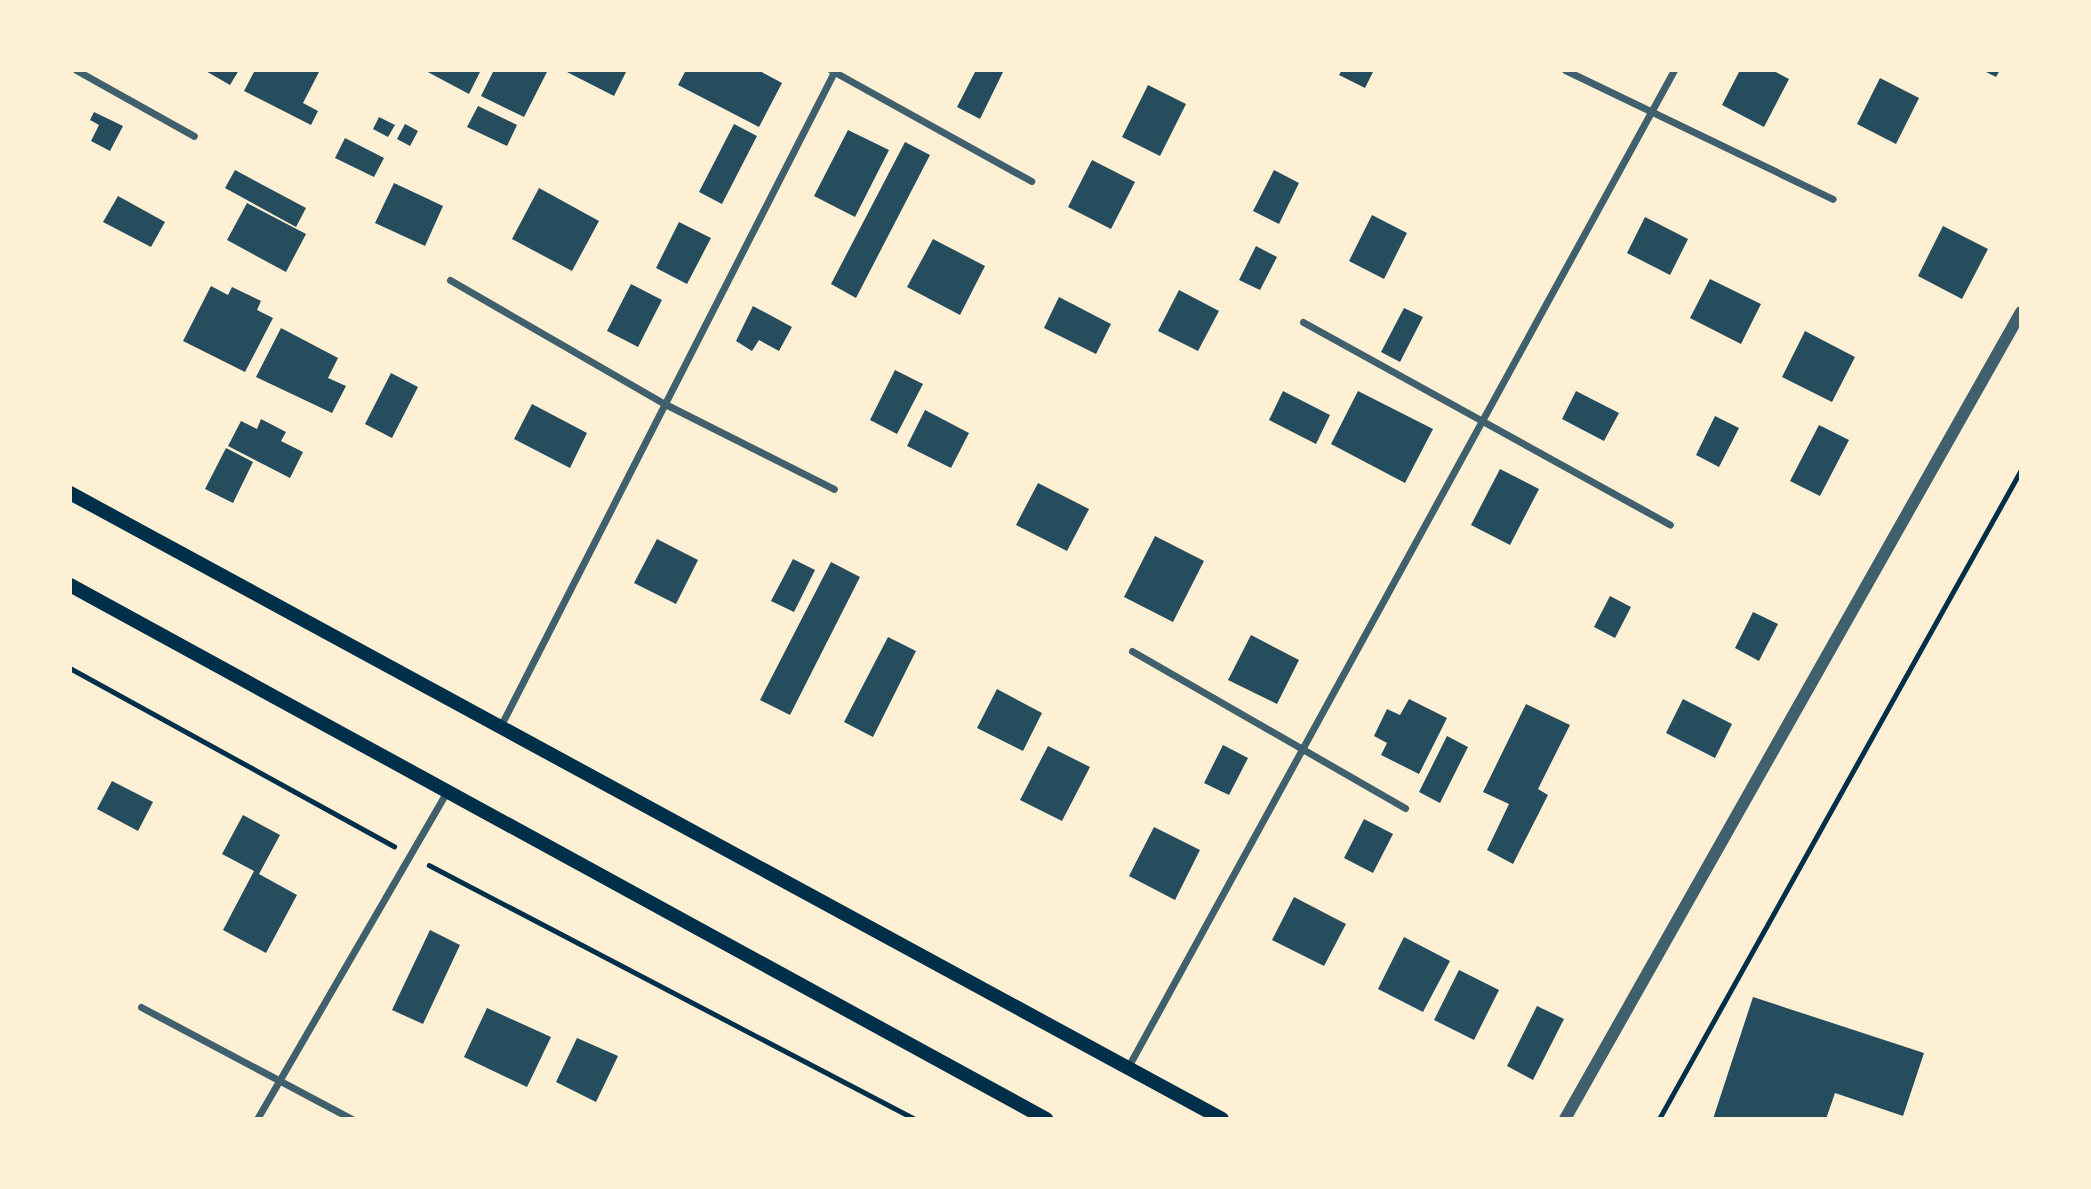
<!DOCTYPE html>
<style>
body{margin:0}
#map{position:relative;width:2091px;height:1189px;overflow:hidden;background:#fdf0d5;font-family:Helvetica,sans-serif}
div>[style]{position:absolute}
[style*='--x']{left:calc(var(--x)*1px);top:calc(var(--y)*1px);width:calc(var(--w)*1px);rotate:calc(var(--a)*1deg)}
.building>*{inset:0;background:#264d5e}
.path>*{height:4.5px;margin:-2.25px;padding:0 2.25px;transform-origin:2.25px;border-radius:2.25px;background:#003049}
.minor>*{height:7px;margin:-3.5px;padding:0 3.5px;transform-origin:3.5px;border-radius:3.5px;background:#3f606c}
.tertiary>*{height:12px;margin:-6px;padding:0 6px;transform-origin:6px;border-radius:6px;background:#3f606c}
.secondary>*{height:14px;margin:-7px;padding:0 7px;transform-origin:7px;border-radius:7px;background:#003049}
span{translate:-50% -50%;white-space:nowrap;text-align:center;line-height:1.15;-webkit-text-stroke:7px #fdf0d5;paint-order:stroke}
.frame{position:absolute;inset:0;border:72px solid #fdf0d5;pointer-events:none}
</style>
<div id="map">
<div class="building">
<i style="clip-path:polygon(204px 70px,239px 70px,230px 85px)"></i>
<i style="clip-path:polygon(255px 70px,319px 72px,303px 103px,318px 111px,311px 125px,244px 91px)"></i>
<i style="clip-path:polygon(424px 70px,481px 70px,469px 94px)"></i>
<i style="clip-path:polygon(494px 70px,548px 70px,524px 117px,481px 96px)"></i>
<i style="clip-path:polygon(563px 70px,627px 70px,614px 96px)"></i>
<i style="clip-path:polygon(686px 70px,758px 70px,782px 83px,759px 127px,678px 85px)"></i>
<i style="clip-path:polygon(976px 70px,1004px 70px,980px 119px,957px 107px)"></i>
<i style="clip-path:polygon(1342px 70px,1374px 70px,1365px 88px,1339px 75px)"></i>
<i style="clip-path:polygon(1740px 70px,1772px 70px,1789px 79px,1764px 127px,1722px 105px)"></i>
<i style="clip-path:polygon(1982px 70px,2000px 70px,1996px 77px)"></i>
<i style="clip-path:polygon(1880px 78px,1919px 98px,1896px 144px,1857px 124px)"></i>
<i style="clip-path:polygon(1148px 85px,1186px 104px,1160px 156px,1122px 137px)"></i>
<i style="clip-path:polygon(478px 106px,517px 125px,507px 146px,467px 127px)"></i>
<i style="clip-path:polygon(94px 112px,123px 126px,110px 151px,91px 141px,99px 125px,90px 120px)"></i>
<i style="clip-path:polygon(379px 117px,395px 125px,388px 137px,373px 129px)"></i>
<i style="clip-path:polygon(405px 124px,418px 131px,410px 146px,397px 139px)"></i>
<i style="clip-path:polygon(734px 124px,757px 136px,722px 204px,699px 192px)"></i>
<i style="clip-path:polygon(848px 130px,889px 150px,855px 217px,814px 196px)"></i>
<i style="clip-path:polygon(345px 138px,384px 158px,374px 177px,335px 158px)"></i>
<i style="clip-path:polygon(905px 142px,930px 155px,856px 298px,831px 284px)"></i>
<i style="clip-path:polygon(1092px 160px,1135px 182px,1111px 229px,1068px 207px)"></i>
<i style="clip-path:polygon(235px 170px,306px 208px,296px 227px,225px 188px)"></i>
<i style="clip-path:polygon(1274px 170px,1299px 183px,1279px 224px,1253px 211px)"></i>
<i style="clip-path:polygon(394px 183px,443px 206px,425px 246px,375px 223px)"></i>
<i style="clip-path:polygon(539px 188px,599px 221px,572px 271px,512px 239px)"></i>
<i style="clip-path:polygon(118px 196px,165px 222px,151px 247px,103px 222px)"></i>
<i style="clip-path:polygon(247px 203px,306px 234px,286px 272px,227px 240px)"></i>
<i style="clip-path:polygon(1372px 215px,1407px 233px,1384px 279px,1349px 261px)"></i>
<i style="clip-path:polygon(1645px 217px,1688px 239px,1670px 275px,1627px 253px)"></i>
<i style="clip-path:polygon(679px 222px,711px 238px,687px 284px,656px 268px)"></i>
<i style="clip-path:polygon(1943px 226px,1988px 249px,1962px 299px,1918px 276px)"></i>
<i style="clip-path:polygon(933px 239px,985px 266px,960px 315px,907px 287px)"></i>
<i style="clip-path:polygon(1256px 246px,1277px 257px,1260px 290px,1239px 280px)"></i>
<i style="clip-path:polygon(1710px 279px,1761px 304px,1741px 344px,1690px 318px)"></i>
<i style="clip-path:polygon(631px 284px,662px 300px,638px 347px,607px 331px)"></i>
<i style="clip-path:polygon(211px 286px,228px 295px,232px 287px,261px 301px,257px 310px,273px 318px,245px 372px,183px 341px)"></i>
<i style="clip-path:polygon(1179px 290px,1219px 311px,1198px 351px,1158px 331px)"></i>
<i style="clip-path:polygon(1059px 297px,1111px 324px,1096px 354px,1044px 328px)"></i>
<i style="clip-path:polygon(753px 306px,792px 327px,779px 351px,759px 340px,752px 351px,736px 341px)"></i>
<i style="clip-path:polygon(1404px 308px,1423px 317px,1400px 362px,1381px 352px)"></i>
<i style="clip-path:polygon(281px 328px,338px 358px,328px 378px,346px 386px,332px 413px,256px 377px)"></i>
<i style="clip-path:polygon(1805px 331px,1855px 357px,1832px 402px,1782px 377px)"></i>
<i style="clip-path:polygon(895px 370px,923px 384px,897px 434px,870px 420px)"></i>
<i style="clip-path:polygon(391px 373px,418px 387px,392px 438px,365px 424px)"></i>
<i style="clip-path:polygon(1283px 391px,1330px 415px,1316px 444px,1269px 420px)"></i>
<i style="clip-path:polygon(1358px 391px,1433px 429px,1405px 483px,1331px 444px)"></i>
<i style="clip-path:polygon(1576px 391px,1619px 413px,1604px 441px,1562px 419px)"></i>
<i style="clip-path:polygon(532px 404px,587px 433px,570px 468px,514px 439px)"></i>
<i style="clip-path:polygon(925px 410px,969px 433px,951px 468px,907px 446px)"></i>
<i style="clip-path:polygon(1715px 416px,1739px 428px,1719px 467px,1696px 455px)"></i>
<i style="clip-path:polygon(261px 419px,286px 432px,281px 441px,303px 452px,290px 478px,228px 446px,241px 421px,257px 429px)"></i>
<i style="clip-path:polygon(1819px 425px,1849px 440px,1820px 496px,1790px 481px)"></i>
<i style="clip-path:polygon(226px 448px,253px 462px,233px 503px,205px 489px)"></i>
<i style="clip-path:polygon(1500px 469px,1539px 489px,1510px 545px,1471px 525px)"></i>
<i style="clip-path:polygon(1038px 483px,1089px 509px,1067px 551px,1016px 525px)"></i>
<i style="clip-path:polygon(1155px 536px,1204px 561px,1173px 622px,1124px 597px)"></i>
<i style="clip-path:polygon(657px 539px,698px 560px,676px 604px,634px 583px)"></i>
<i style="clip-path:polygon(793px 559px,815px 570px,794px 612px,771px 601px)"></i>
<i style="clip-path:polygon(831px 562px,860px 577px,790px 715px,760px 700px)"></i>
<i style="clip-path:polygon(1610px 596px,1631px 607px,1615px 638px,1594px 627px)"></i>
<i style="clip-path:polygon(1753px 612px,1778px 624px,1759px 661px,1735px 648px)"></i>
<i style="clip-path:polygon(1251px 635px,1299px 660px,1277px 704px,1228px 680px)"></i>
<i style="clip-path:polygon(888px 637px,916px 651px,873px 737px,844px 722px)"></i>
<i style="clip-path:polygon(997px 689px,1042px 713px,1023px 751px,977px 728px)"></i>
<i style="clip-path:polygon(1409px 699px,1447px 718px,1419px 774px,1381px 755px,1387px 743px,1374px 736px,1387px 709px,1400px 715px)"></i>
<i style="clip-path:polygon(1683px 699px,1732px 724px,1715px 758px,1666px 733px)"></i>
<i style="clip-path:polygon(1526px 704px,1570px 725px,1538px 789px,1548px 795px,1513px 864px,1487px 850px,1509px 804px,1483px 792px)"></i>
<i style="clip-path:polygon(1447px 736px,1468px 747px,1440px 803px,1419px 792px)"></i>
<i style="clip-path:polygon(1223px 745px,1248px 758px,1229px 795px,1204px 783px)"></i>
<i style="clip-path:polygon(1048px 746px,1090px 767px,1062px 821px,1020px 800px)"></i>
<i style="clip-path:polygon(112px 781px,153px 802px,138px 831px,97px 809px)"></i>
<i style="clip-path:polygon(243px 815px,280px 835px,259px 874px,297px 895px,266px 953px,223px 930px,254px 871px,222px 854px)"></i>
<i style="clip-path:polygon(1364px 819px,1393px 834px,1373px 873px,1344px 858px)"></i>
<i style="clip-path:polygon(1154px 827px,1200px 850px,1175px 900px,1129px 876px)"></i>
<i style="clip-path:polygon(1294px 897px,1346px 924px,1324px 966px,1272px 940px)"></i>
<i style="clip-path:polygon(430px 930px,460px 945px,423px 1024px,392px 1010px)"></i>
<i style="clip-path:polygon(1404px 937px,1450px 961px,1423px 1012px,1378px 989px)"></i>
<i style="clip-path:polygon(1459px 970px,1499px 990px,1474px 1040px,1434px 1020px)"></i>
<i style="clip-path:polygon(1753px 997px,1924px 1053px,1903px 1116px,1835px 1093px,1826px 1119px,1713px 1119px)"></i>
<i style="clip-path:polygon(1537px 1006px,1564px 1019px,1533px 1080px,1507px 1066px)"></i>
<i style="clip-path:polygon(487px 1008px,551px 1037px,527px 1087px,464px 1057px)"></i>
<i style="clip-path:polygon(577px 1038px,618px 1056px,596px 1102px,556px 1082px)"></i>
</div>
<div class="path">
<i style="--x:70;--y:668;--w:370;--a:28.8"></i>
<i style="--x:429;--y:865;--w:548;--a:27.59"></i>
<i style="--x:1659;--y:1119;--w:743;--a:-60.85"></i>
</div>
<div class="minor">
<i style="--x:76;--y:70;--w:135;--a:29.2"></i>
<i style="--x:831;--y:70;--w:229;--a:29"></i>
<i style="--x:1565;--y:70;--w:297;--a:25.7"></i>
<i style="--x:450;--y:280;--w:248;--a:30"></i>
<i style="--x:665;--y:404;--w:189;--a:26.7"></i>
<i style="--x:1303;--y:322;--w:419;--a:28.9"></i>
<i style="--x:1132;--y:651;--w:315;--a:29.9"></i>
<i style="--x:500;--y:727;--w:737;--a:-62.98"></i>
<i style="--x:141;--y:1007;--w:239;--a:28"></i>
<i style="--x:1128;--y:1067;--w:1137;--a:-61.29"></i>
<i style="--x:257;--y:1119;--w:377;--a:-59.9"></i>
</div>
<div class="tertiary">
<i style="--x:1565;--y:1119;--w:927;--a:-60.53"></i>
</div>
<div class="secondary">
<i style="--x:70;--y:493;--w:1311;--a:28.52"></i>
<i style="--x:70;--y:585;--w:1113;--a:28.68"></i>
</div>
<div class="frame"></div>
</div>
